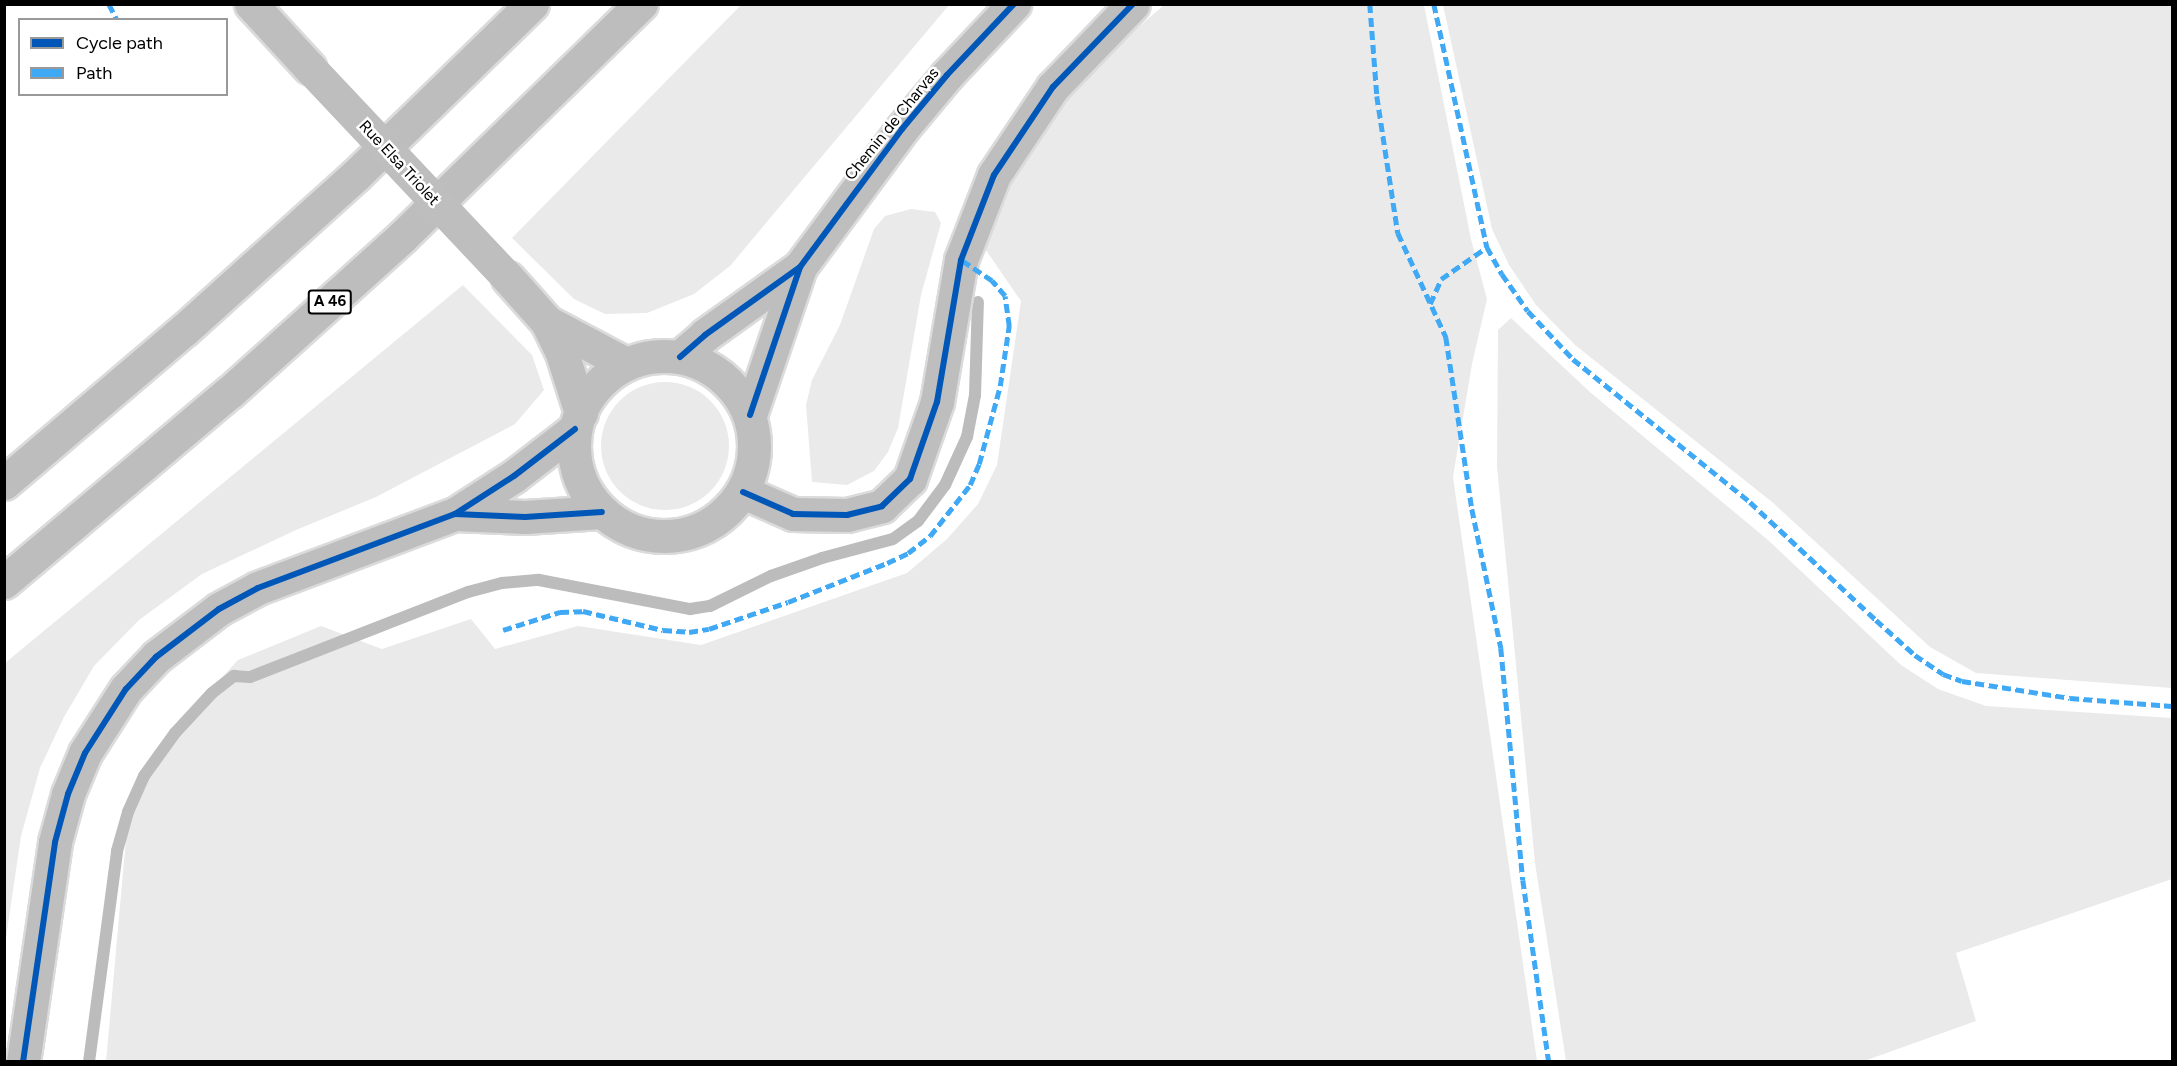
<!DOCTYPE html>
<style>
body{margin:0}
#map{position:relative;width:2177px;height:1066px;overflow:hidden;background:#fff;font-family:Figtree,sans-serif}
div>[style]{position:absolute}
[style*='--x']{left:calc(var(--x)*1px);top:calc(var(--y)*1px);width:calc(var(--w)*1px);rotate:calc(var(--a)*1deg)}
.green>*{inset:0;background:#eaeaea}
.round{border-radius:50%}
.stream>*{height:12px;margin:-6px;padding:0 6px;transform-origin:6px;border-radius:6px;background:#bcbcbc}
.roads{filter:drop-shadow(2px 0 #dbdbdb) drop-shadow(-2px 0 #dbdbdb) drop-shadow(0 2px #dbdbdb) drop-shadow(0 -2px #dbdbdb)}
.minor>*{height:33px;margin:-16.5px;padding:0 16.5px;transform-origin:16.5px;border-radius:16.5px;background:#bebebe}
.tertiary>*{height:33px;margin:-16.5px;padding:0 16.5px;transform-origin:16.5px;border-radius:16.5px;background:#bebebe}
.tertiary>.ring{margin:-16.5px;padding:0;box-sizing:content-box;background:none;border:33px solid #bebebe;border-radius:50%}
.motorway>*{height:33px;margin:-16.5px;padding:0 16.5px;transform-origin:16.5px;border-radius:16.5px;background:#bdbdbd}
.minor-bridge>*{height:33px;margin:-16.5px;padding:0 16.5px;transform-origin:16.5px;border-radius:16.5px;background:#bebebe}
.quiet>*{height:4.5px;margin-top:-2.25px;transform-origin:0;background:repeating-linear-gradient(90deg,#3fa9f5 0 9px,transparent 0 13.5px)}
.cycleway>*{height:6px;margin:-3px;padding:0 3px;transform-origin:3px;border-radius:3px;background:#0057b8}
span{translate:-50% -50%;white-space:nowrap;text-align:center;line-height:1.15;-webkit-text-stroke:5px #fff;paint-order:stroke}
.shield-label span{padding:2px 4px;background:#fff;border:2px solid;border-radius:4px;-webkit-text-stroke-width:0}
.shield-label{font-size:15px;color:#000;font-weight:700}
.street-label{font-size:16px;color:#000}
.frame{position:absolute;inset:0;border:6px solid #000;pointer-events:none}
.legend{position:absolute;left:18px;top:18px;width:210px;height:78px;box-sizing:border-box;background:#fff;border:2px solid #999;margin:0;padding:8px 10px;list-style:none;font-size:18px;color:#000}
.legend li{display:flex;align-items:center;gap:12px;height:30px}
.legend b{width:30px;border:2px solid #999}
</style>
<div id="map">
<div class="green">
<i style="clip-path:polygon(742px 4px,949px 5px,730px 266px,694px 294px,647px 313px,605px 314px,574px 299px,512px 238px)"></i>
<i style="clip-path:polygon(1164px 5px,1424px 5px,1471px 239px,1487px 299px,1472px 364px,1453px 477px,1537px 1061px,106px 1062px,126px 839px,144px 782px,173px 730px,238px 660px,321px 626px,382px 649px,471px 619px,495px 649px,578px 626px,701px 645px,907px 573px,947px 539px,978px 504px,997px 465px,1021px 301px,979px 240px,1014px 160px,1048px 114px,1100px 60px)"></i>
<i style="clip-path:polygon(1443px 5px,2172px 5px,2172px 688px,1976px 673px,1930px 647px,1772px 502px,1575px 345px,1536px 305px,1509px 265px,1492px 229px)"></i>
<i style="clip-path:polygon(911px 209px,935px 212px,941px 223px,921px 295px,898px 428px,888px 452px,874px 471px,847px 485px,812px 482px,806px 405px,812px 380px,840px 325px,874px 229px,885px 216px)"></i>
<i style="clip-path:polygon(463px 285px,532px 355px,544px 390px,515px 424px,376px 497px,296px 530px,202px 574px,139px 620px,94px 666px,64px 717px,40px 768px,21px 836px,5px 945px,5px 663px)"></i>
<i style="clip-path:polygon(1511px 318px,1591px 393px,1768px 540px,1901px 665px,1938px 689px,1986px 706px,2172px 718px,2172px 879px,1956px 953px,1976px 1021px,1864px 1061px,1566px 1061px,1535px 863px,1497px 467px,1498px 330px)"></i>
<i class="round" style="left:601px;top:382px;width:128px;height:128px"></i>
</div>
<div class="stream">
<i style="--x:89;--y:1062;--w:213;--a:-82.4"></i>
<i style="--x:117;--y:851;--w:41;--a:-74.2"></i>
<i style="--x:128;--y:812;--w:39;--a:-66"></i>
<i style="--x:144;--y:776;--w:53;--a:-54.2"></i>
<i style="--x:175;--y:733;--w:54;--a:-47.2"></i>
<i style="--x:212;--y:693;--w:28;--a:-38"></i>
<i style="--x:234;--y:676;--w:16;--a:4"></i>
<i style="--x:250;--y:677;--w:234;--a:-21.3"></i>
<i style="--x:468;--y:592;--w:35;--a:-15"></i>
<i style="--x:502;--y:583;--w:37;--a:-5"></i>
<i style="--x:539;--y:580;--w:154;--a:10.9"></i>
<i style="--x:690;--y:609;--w:20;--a:-9"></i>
<i style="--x:710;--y:606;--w:68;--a:-26.2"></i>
<i style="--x:771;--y:576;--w:54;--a:-19.4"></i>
<i style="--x:822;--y:558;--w:73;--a:-15"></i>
<i style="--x:893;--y:539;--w:31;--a:-36"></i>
<i style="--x:918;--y:521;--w:45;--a:-53.1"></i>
<i style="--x:945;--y:485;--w:53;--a:-65.4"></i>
<i style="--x:967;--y:437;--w:43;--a:-79.2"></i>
<i style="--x:975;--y:395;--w:93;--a:-88.2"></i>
</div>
<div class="roads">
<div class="minor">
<i style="--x:251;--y:4;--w:86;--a:47.4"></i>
<i style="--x:508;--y:278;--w:59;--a:48.4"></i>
<i style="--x:547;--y:322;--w:34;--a:64"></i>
<i style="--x:562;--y:353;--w:63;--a:72.4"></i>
<i style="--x:547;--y:322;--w:89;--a:28"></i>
<i style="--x:743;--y:492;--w:55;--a:23.7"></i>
<i style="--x:793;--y:514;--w:54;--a:1.1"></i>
<i style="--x:847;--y:515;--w:36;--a:-14"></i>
<i style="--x:882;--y:506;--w:39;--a:-44"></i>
<i style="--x:910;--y:479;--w:82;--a:-70.7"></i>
<i style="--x:937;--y:402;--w:144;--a:-80.4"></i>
<i style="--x:961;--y:260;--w:91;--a:-68.8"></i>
<i style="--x:994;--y:175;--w:106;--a:-56.2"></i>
<i style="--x:1053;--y:87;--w:115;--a:-46.1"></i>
</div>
<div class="tertiary">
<i class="ring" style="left:574px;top:356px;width:147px;height:147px"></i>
<i style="--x:680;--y:357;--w:33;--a:-41"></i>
<i style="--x:705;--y:335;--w:117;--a:-35.6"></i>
<i style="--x:750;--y:415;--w:156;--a:-71.3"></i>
<i style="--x:800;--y:267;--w:172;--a:-53.5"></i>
<i style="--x:902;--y:129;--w:70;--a:-50.2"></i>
<i style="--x:947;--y:75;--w:98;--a:-46.7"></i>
<i style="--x:455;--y:514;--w:70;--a:2.5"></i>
<i style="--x:525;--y:517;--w:77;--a:-3.7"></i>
<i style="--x:23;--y:1062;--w:222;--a:-81.7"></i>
<i style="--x:55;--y:842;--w:50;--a:-74.8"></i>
<i style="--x:68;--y:794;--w:44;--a:-67.5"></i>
<i style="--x:85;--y:753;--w:76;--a:-57.4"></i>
<i style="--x:126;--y:689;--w:44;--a:-46.8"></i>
<i style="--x:156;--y:657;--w:79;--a:-37.3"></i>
<i style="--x:219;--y:609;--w:44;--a:-28.3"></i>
<i style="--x:258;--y:588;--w:210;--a:-20.6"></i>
<i style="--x:455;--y:514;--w:70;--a:-32.8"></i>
<i style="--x:514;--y:476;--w:77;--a:-37.6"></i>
</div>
<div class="motorway">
<i style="--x:4;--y:483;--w:236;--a:-40.4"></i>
<i style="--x:184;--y:330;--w:230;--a:-42"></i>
<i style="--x:355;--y:176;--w:247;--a:-44.2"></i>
<i style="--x:4;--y:582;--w:295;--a:-40.1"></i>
<i style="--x:230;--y:392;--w:232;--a:-42"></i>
<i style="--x:402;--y:237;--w:334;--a:-44.3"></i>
</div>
</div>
<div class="minor-bridge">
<i style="--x:309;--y:67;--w:290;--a:46.7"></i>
</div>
<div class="quiet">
<i style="--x:109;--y:4;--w:18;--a:63"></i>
<i style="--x:1370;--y:4;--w:92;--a:85.6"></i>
<i style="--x:1377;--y:96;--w:139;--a:81.3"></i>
<i style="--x:1398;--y:233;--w:115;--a:65.2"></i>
<i style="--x:1446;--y:337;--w:174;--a:81.4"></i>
<i style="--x:1472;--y:509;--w:142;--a:78.2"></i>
<i style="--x:1501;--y:648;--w:233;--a:84.6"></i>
<i style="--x:1523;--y:880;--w:184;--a:81.9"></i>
<i style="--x:1434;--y:4;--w:249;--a:77.7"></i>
<i style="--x:1487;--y:247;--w:31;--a:61"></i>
<i style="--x:1502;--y:274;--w:45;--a:54.9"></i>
<i style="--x:1528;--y:311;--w:66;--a:46.8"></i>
<i style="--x:1573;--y:359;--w:228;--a:38.9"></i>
<i style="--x:1750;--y:502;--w:173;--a:43.1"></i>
<i style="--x:1876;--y:620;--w:52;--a:41.9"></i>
<i style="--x:1915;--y:655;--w:34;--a:34"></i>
<i style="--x:1943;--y:674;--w:20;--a:20"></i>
<i style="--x:1962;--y:681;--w:109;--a:8.9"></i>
<i style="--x:2070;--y:698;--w:102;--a:4.5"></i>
<i style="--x:1430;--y:304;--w:27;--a:-66"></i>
<i style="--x:1441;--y:279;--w:56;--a:-34.8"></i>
<i style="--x:503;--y:630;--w:60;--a:-17.5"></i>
<i style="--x:560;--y:612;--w:23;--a:-2"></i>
<i style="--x:583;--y:611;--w:82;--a:13.4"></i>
<i style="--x:663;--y:630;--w:26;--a:4"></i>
<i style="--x:689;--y:632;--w:20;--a:-9"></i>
<i style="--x:709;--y:629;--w:83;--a:-18.9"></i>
<i style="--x:788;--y:602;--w:106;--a:-21.5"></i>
<i style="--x:887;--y:563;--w:23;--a:-25"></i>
<i style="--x:908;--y:553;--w:28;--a:-38"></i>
<i style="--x:930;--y:536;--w:65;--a:-51.9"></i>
<i style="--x:970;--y:485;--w:23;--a:-67"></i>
<i style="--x:979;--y:464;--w:81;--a:-74.9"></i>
<i style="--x:1000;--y:386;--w:61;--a:-81.5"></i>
<i style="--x:1009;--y:326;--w:30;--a:-98"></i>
<i style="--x:1005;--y:296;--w:20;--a:-131"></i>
<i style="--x:992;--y:281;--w:37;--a:-146"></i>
</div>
<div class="cycleway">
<i style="--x:680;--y:357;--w:33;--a:-41"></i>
<i style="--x:705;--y:335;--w:117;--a:-35.6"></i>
<i style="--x:750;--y:415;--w:156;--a:-71.3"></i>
<i style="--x:800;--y:267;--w:172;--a:-53.5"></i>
<i style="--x:902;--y:129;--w:70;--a:-50.2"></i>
<i style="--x:947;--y:75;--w:98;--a:-46.7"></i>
<i style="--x:743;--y:492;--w:55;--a:23.7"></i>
<i style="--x:793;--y:514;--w:54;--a:1.1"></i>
<i style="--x:847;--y:515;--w:36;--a:-14"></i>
<i style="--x:882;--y:506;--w:39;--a:-44"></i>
<i style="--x:910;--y:479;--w:82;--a:-70.7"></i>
<i style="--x:937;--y:402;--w:144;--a:-80.4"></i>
<i style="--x:961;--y:260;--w:91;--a:-68.8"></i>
<i style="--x:994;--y:175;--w:106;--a:-56.2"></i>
<i style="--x:1053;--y:87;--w:115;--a:-46.1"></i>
<i style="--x:455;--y:514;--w:70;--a:2.5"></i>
<i style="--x:525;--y:517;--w:77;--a:-3.7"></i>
<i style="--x:23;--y:1062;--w:222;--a:-81.7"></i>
<i style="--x:55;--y:842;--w:50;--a:-74.8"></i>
<i style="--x:68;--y:794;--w:44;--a:-67.5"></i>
<i style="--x:85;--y:753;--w:76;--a:-57.4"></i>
<i style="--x:126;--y:689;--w:44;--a:-46.8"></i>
<i style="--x:156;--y:657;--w:79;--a:-37.3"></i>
<i style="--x:219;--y:609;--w:44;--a:-28.3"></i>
<i style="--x:258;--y:588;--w:210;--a:-20.6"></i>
<i style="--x:455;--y:514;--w:70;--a:-32.8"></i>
<i style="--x:514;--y:476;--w:77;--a:-37.6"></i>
</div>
<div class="shield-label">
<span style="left:330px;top:302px">A 46</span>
</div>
<div class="street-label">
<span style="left:892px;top:124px;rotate:-51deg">Chemin de Charvas</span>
<span style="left:399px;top:163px;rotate:47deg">Rue Elsa Triolet</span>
</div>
<div class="frame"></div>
<ul class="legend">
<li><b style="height:8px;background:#0057b8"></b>Cycle path</li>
<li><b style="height:8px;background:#3fa9f5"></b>Path</li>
</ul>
</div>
